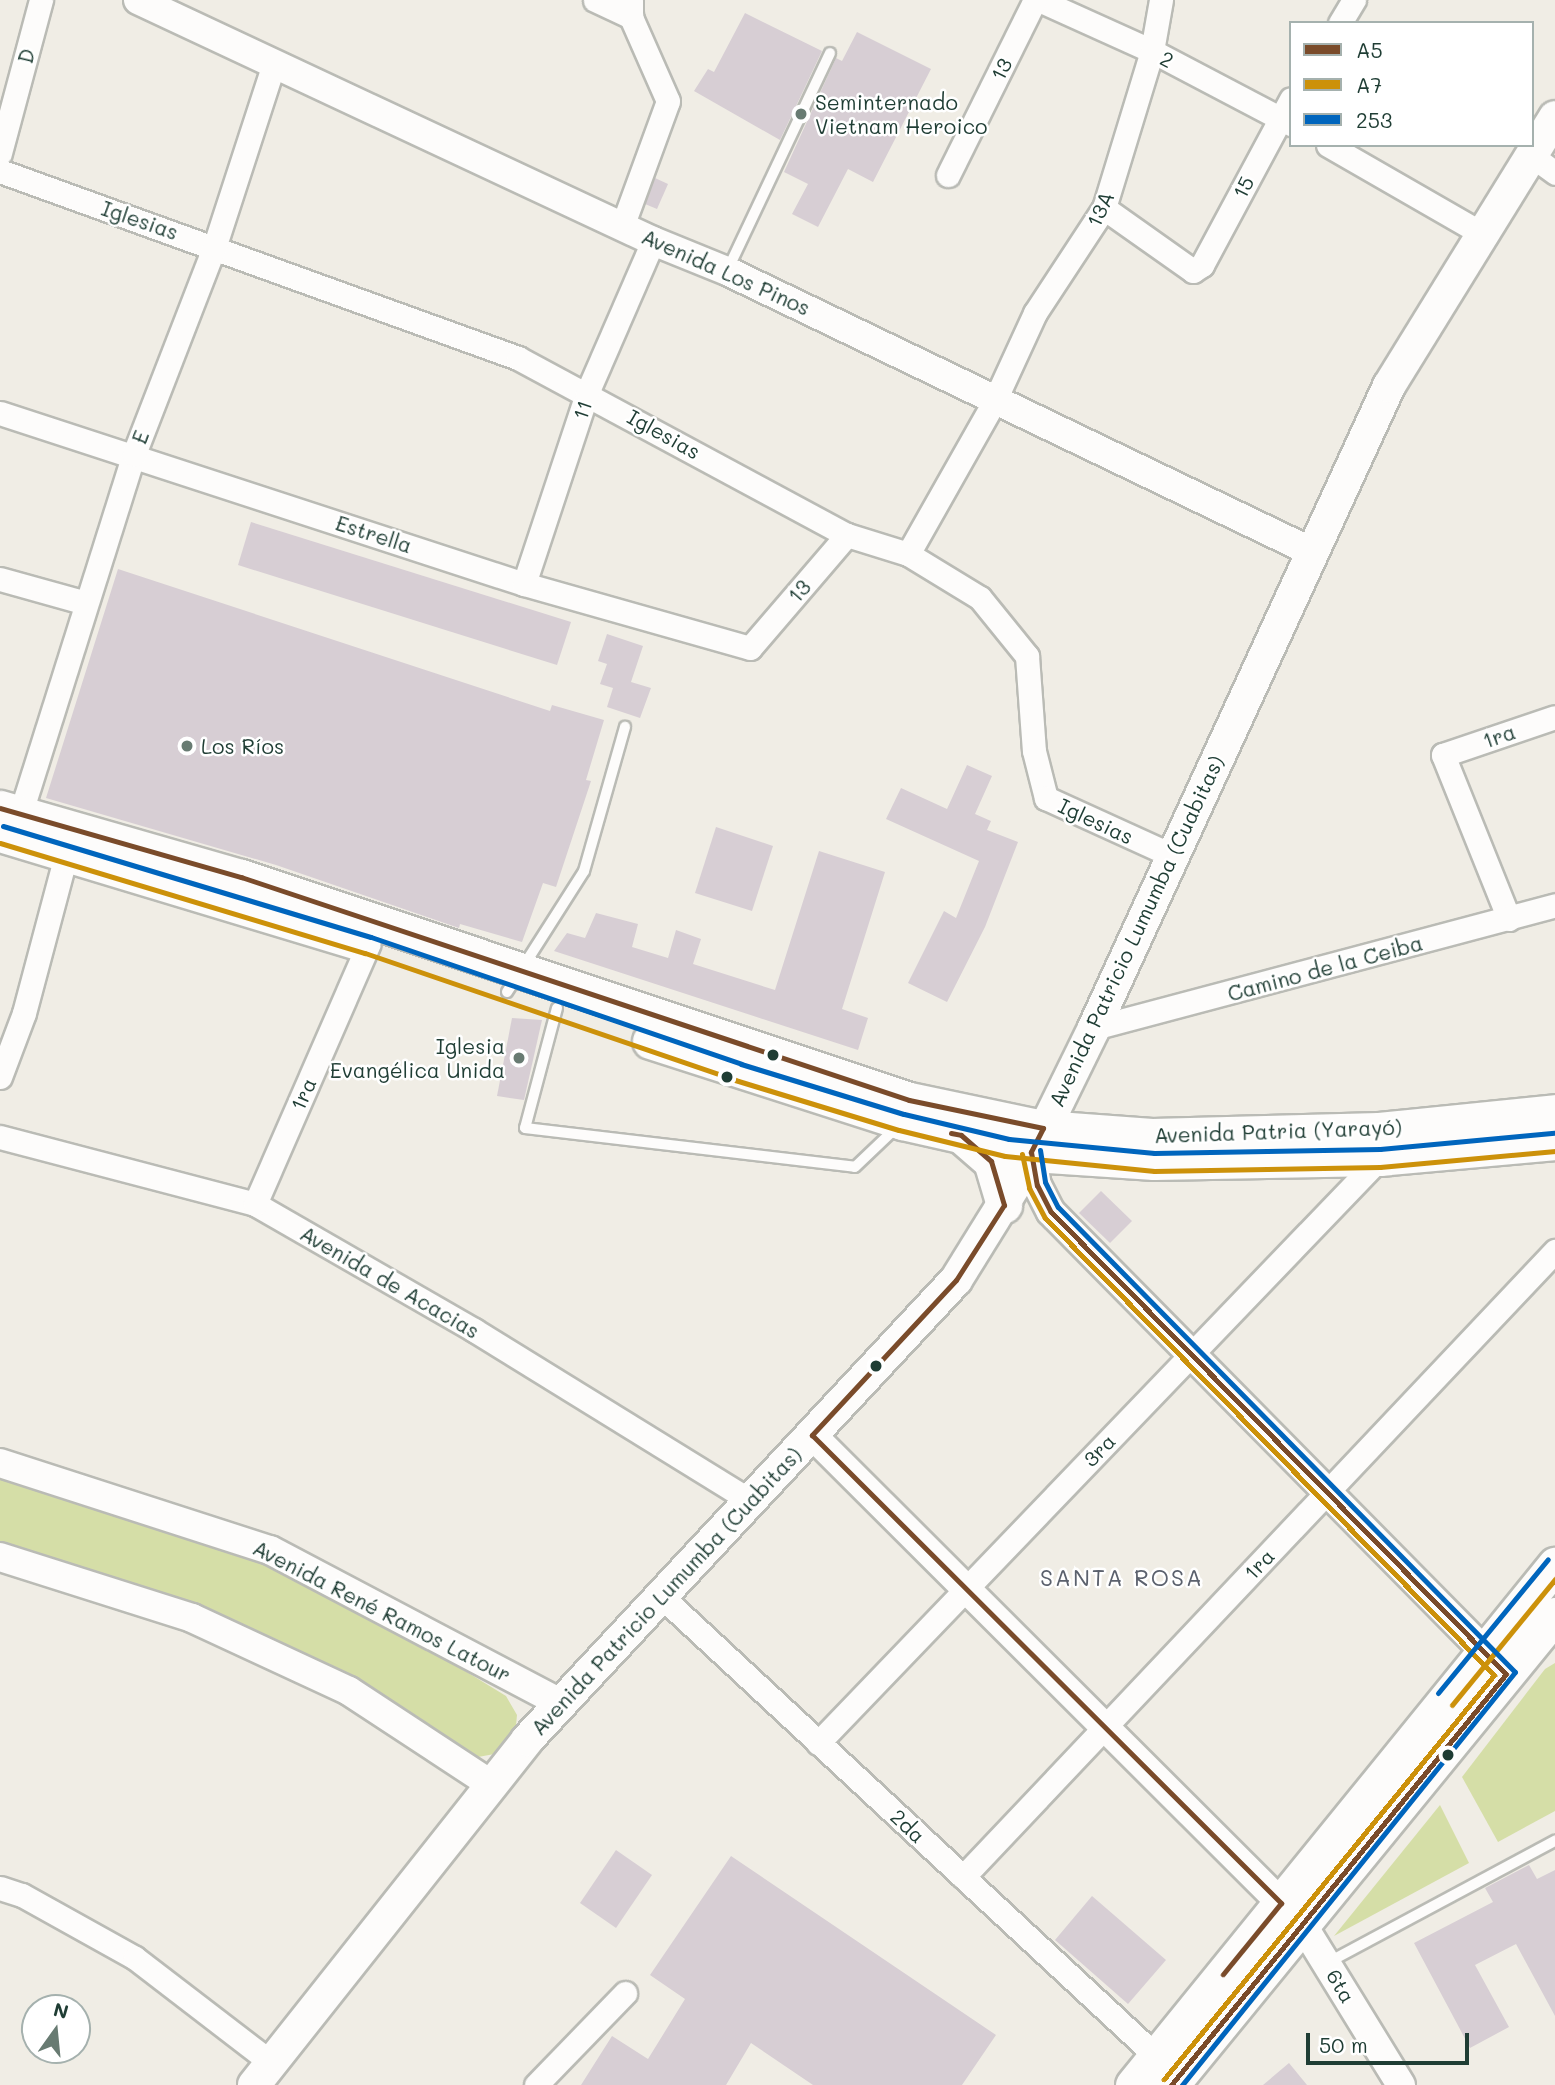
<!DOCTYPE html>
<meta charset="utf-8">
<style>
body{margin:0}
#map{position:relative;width:1555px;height:2085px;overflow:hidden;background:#f0ede5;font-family:Mali,sans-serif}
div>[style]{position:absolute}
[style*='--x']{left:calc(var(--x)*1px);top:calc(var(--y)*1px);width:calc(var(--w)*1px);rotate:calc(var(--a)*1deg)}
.green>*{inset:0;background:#d5dea7}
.building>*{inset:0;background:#d7ced4}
.roads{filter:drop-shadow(2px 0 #babbb5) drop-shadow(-2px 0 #babbb5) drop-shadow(0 2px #babbb5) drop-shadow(0 -2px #babbb5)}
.service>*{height:10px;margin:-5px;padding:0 5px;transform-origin:5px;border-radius:5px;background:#fdfcfb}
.minor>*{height:23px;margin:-11.5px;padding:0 11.5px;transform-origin:11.5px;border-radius:11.5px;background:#fdfcfb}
.tertiary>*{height:28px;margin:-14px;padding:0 14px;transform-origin:14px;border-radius:14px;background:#fdfcfb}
.secondary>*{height:32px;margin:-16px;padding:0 16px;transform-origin:16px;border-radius:16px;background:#fdfcfb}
.primary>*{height:35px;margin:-17.5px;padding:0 17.5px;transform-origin:17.5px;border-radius:17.5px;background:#fdfcfb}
.bus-1>*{height:5px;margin:-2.5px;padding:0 2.5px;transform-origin:2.5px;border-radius:2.5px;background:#7a4b2a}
.bus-2>*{height:5px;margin:-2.5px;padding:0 2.5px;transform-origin:2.5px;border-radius:2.5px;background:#cc910a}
.bus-3>*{height:5px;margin:-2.5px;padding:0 2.5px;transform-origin:2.5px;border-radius:2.5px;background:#0065bd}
.dots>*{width:19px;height:19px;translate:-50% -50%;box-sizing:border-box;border:4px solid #fff;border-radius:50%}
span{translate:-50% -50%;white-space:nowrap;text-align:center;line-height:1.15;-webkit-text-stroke:5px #fff;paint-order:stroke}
.street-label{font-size:21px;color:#1f3d34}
.poi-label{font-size:21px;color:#1f3d34}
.left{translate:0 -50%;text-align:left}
.right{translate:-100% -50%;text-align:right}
.neighbourhood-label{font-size:23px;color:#5b616d;letter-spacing:2px}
.legend{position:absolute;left:1289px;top:21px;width:245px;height:126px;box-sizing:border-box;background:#fff;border:2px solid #a5b1ae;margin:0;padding:9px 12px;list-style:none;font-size:21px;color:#1f3d34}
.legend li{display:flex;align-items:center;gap:14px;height:35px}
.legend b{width:35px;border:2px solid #a5b1ae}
.north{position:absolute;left:21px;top:1994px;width:70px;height:70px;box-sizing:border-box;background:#fff;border:2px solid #a5b1ae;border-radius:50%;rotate:15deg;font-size:19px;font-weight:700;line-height:28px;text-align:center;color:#1f3d34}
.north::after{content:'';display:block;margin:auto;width:24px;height:32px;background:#687b72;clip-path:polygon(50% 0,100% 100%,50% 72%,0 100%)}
.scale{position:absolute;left:1306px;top:2033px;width:163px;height:32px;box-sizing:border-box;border:4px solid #1f3d34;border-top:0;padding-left:9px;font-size:21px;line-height:24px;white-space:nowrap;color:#1f3d34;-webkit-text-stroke:5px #fff;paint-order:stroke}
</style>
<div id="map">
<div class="green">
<i style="clip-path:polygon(0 1475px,238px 1550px,380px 1619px,506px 1696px,517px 1715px,515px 1736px,500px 1753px,478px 1757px,348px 1678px,210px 1612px,0 1545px)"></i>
<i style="clip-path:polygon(1555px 1663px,1555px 1811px,1498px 1842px,1462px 1777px,1545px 1669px)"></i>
<i style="clip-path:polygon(1440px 1805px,1469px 1863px,1334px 1936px)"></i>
</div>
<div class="building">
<i style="clip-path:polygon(745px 13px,822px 51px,780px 140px,694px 91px,708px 69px,714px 72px)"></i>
<i style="clip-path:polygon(857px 32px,931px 69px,873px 182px,848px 169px,818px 227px,792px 214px,808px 184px,784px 172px,836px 58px,842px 61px)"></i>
<i style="clip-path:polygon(655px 178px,668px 184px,657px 209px,645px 204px)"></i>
<i style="clip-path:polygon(251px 522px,571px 622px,557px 665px,238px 565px)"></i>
<i style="clip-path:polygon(118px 569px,550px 711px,552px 705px,604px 720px,586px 780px,591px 781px,556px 887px,543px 883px,522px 942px,460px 924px,459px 928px,276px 865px,46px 798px)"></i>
<i style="clip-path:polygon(607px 634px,643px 646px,631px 682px,651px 688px,640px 718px,607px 707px,613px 688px,600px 684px,607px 664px,598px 661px)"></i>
<i style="clip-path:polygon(967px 765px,992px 776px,975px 814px,991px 821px,987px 830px,1018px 842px,985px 927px,947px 1002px,908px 983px,944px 911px,956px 918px,979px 861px,886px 819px,901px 788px,947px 809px)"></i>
<i style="clip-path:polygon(716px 827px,773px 846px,752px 911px,695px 893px)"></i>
<i style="clip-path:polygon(819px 851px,885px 872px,842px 1009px,868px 1018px,858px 1050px,554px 951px,567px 933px,585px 938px,596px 913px,638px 924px,632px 947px,668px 958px,676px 930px,701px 939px,693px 964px,775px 990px)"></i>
<i style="clip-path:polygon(512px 1018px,542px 1020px,524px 1100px,497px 1096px)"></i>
<i style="clip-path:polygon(1101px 1191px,1132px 1221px,1110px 1243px,1079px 1213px)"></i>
<i style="clip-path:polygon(616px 1850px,652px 1875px,616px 1928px,580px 1903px)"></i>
<i style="clip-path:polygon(731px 1856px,996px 2035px,962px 2085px,813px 2085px,751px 2043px,726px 2085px,581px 2085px,612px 2036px,648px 2059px,685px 1999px,650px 1975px)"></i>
<i style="clip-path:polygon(1529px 1865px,1537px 1879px,1555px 1870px,1555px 2016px,1516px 1944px,1475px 1965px,1509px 2027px,1470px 2048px,1414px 1943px,1493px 1902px,1485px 1888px)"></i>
<i style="clip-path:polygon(1092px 1896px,1166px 1960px,1128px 2004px,1055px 1940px)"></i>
<i style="clip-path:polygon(1289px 2063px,1307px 2085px,1263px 2085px)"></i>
</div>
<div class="roads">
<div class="service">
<i style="--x:727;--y:271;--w:241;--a:-64.7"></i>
<i style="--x:507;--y:992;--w:143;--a:-57.5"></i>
<i style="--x:584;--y:871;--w:150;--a:-74.1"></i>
<i style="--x:557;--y:1008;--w:124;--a:104.9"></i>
<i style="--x:525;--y:1128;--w:332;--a:6.7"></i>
<i style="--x:855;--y:1167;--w:58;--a:-43.6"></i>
<i style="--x:1327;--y:1963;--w:259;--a:-28.2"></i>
</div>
<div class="minor">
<i style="--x:595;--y:0;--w:40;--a:25"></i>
<i style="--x:1039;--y:0;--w:124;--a:24.3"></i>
<i style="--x:1152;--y:51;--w:157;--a:27.7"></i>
<i style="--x:1340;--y:23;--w:27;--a:-59"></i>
<i style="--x:1328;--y:145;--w:182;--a:29.9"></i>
<i style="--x:0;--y:153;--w:158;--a:-75"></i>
<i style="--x:1532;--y:156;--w:29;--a:36"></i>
<i style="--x:0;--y:171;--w:551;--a:19.85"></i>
<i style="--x:518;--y:358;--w:374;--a:28.3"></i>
<i style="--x:847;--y:535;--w:64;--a:17.3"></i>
<i style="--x:908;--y:554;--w:84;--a:31.4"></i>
<i style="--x:980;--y:598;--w:75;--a:51"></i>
<i style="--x:1027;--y:656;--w:95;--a:85.8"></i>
<i style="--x:1034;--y:751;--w:49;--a:75.7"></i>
<i style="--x:1046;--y:798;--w:140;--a:24.5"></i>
<i style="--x:948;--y:175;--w:195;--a:-63.6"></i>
<i style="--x:1104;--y:208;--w:109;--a:35.3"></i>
<i style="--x:1193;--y:271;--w:11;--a:-34"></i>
<i style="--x:1202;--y:265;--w:188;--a:-61.8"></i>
<i style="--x:623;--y:224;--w:131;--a:-69.9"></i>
<i style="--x:668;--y:101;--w:92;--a:-113.8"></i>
<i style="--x:631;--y:17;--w:17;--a:-90"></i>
<i style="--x:0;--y:413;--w:551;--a:18.07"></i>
<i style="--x:524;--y:584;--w:235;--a:15.8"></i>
<i style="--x:750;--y:648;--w:149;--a:-49.4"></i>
<i style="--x:908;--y:554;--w:177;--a:-60.5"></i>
<i style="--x:995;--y:400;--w:96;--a:-65.3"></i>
<i style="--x:1035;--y:313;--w:126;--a:-56.7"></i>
<i style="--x:1104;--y:208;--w:164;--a:-73"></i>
<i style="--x:1152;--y:51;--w:52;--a:-80"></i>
<i style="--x:0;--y:579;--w:89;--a:15.6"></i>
<i style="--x:524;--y:584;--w:201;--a:-71.7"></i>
<i style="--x:587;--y:393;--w:166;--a:-66.5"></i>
<i style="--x:21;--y:812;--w:375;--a:-72.5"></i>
<i style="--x:134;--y:454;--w:224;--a:-68.8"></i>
<i style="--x:215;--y:245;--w:188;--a:-72"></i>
<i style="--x:1509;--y:919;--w:177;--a:-111.9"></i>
<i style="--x:1443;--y:755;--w:118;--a:-18.7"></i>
<i style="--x:1094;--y:1028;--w:477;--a:-14.9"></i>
<i style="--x:0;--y:1077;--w:68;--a:-69.4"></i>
<i style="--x:24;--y:1013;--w:168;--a:-75.1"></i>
<i style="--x:0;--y:1137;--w:264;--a:14.7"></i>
<i style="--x:255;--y:1204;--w:253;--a:29.9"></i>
<i style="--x:474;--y:1330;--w:322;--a:31.7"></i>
<i style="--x:255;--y:1204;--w:283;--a:-66.4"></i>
<i style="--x:661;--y:1596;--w:676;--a:42.9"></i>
<i style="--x:818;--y:1743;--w:811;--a:-46.15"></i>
<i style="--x:963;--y:1877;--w:862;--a:-46.6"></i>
<i style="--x:0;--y:1888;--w:23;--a:18"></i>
<i style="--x:22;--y:1895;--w:129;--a:29.1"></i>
<i style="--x:135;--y:1958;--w:173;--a:37.5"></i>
<i style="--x:536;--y:2085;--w:128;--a:-45.9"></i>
</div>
<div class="tertiary">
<i style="--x:138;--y:0;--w:569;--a:25.08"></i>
<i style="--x:653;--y:241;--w:80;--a:22.1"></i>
<i style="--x:727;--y:271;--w:647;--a:25.65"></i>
<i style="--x:1031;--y:1152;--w:34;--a:80"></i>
<i style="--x:1037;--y:1185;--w:30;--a:63"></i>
<i style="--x:1051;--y:1212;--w:639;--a:45.38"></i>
<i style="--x:812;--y:1435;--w:692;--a:44.94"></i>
<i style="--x:1302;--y:1924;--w:189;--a:58.4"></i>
<i style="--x:0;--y:1463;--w:284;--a:17.9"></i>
<i style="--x:270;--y:1550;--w:328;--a:27.8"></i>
<i style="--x:0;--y:1557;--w:201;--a:17.6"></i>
<i style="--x:192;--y:1618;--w:173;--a:24.9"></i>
<i style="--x:349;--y:1691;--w:171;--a:33.3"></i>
</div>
<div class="secondary">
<i style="--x:254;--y:2085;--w:440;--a:-51.6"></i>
<i style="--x:527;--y:1740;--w:629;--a:-47"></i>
<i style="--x:956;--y:1280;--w:133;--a:-58.2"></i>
<i style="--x:1026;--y:1167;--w:155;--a:-63.9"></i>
<i style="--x:1094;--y:1028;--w:707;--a:-65.32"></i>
<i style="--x:1389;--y:386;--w:316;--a:-58.3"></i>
</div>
<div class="primary">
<i style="--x:0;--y:808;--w:251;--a:16"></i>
<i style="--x:241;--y:877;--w:704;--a:18.46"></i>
<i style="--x:909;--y:1100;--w:137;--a:11.8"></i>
<i style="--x:1043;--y:1128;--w:109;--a:4.2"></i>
<i style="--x:1152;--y:1136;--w:227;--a:-1.5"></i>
<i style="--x:1379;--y:1130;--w:177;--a:-5.8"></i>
<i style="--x:0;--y:834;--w:378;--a:16.8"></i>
<i style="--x:650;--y:1041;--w:265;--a:17.8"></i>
<i style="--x:902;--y:1122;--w:150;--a:12.7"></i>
<i style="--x:1048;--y:1155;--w:106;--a:3.8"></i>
<i style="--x:1154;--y:1162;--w:226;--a:-1"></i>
<i style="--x:1380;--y:1158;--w:176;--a:-5.2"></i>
<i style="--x:963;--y:1137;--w:37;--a:41"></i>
<i style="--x:991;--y:1161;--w:46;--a:73.5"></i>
<i style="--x:1133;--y:2085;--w:670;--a:-50.94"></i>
<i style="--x:1171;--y:2085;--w:607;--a:-50.75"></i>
</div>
</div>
<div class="bus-1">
<i style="--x:0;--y:808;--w:251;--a:16"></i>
<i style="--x:241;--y:877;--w:704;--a:18.46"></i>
<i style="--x:909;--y:1100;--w:137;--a:11.8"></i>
<i style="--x:1043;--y:1128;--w:27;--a:117"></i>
<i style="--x:1031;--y:1152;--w:34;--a:80"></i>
<i style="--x:1037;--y:1185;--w:30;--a:63"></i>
<i style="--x:1051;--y:1212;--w:648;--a:45.44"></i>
<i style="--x:1506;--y:1674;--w:530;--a:129.18"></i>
<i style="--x:951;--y:1133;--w:10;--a:11"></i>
<i style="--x:961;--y:1135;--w:40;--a:41"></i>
<i style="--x:991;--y:1161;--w:46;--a:73.5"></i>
<i style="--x:1004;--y:1205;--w:89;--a:122.6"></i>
<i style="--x:956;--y:1280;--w:212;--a:132.9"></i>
<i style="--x:812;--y:1435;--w:663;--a:44.94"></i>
<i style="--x:1281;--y:1903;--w:92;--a:129.2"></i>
</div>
<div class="bus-2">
<i style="--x:0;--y:843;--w:381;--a:16.8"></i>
<i style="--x:365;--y:953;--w:391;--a:18.9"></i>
<i style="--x:735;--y:1080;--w:171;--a:17"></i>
<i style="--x:899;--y:1130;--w:109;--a:13.8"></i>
<i style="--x:1005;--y:1156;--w:150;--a:5.7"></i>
<i style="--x:1154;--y:1171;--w:226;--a:-1"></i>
<i style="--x:1380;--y:1167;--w:176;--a:-5.2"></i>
<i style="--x:1022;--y:1154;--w:35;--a:78"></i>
<i style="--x:1029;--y:1188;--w:34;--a:62"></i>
<i style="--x:1045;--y:1218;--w:641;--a:45.51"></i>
<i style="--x:1494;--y:1675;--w:522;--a:129.24"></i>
<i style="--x:1452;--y:1705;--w:163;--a:-50.7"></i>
</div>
<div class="bus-3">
<i style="--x:3;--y:826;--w:384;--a:16.8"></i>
<i style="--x:371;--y:937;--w:391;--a:18.9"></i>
<i style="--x:741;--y:1064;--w:170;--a:17.1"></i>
<i style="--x:904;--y:1114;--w:108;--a:13.4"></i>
<i style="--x:1009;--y:1139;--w:146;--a:5.5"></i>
<i style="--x:1154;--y:1153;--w:226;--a:-1"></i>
<i style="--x:1380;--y:1149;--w:175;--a:-5.3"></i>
<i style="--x:1040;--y:1150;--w:32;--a:81"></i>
<i style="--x:1045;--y:1182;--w:28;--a:63"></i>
<i style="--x:1058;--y:1207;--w:652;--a:45.5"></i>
<i style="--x:1515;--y:1672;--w:531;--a:128.88"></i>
<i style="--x:1438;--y:1693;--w:173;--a:-50.6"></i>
</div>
<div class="dots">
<i style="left:801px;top:114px;background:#687b72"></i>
<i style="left:187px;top:746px;background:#687b72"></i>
<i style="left:773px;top:1055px;background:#1f3d34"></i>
<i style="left:519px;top:1058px;background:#687b72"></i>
<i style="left:727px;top:1077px;background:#1f3d34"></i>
<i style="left:876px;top:1366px;background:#1f3d34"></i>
<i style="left:1448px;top:1755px;background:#1f3d34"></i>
</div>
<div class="street-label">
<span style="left:26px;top:56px;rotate:-75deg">D</span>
<span style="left:1167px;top:59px;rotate:27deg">2</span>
<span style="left:1001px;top:69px;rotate:-63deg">13</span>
<span style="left:1243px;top:187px;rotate:-63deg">15</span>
<span style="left:1100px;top:209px;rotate:-65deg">13A</span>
<span style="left:140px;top:220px;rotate:19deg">Iglesias</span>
<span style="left:726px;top:272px;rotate:24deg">Avenida Los Pinos</span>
<span style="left:582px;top:410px;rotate:-71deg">11</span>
<span style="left:664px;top:434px;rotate:29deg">Iglesias</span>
<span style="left:140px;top:437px;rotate:-69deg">E</span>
<span style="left:374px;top:534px;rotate:18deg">Estrella</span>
<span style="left:799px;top:591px;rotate:-49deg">13</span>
<span style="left:1499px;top:736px;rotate:-19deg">1ra</span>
<span style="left:1096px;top:821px;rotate:25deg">Iglesias</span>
<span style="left:1136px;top:931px;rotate:-65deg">Avenida Patricio Lumumba (Cuabitas)</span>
<span style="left:1325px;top:968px;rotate:-15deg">Camino de la Ceiba</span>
<span style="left:303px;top:1094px;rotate:-66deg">1ra</span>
<span style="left:1278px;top:1131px;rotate:-2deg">Avenida Patria (Yarayó)</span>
<span style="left:390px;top:1282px;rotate:30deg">Avenida de Acacias</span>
<span style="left:1099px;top:1450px;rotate:-46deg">3ra</span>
<span style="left:1259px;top:1564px;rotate:-47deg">1ra</span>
<span style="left:666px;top:1591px;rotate:-47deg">Avenida Patricio Lumumba (Cuabitas)</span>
<span style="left:382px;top:1611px;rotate:27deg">Avenida René Ramos Latour</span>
<span style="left:908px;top:1826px;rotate:43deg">2da</span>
<span style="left:1341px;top:1986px;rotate:59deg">6ta</span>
</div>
<div class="poi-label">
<span class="left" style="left:815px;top:114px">Seminternado<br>Vietnam Heroico</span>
<span class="left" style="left:201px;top:746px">Los Ríos</span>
<span class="right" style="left:505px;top:1058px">Iglesia<br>Evangélica Unida</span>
</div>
<div class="neighbourhood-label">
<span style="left:1122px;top:1577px">SANTA ROSA</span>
</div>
<ul class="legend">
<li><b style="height:9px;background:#7a4b2a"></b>A5</li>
<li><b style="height:9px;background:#cc910a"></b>A7</li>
<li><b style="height:9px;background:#0065bd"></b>253</li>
</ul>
<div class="north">N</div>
<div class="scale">50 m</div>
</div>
